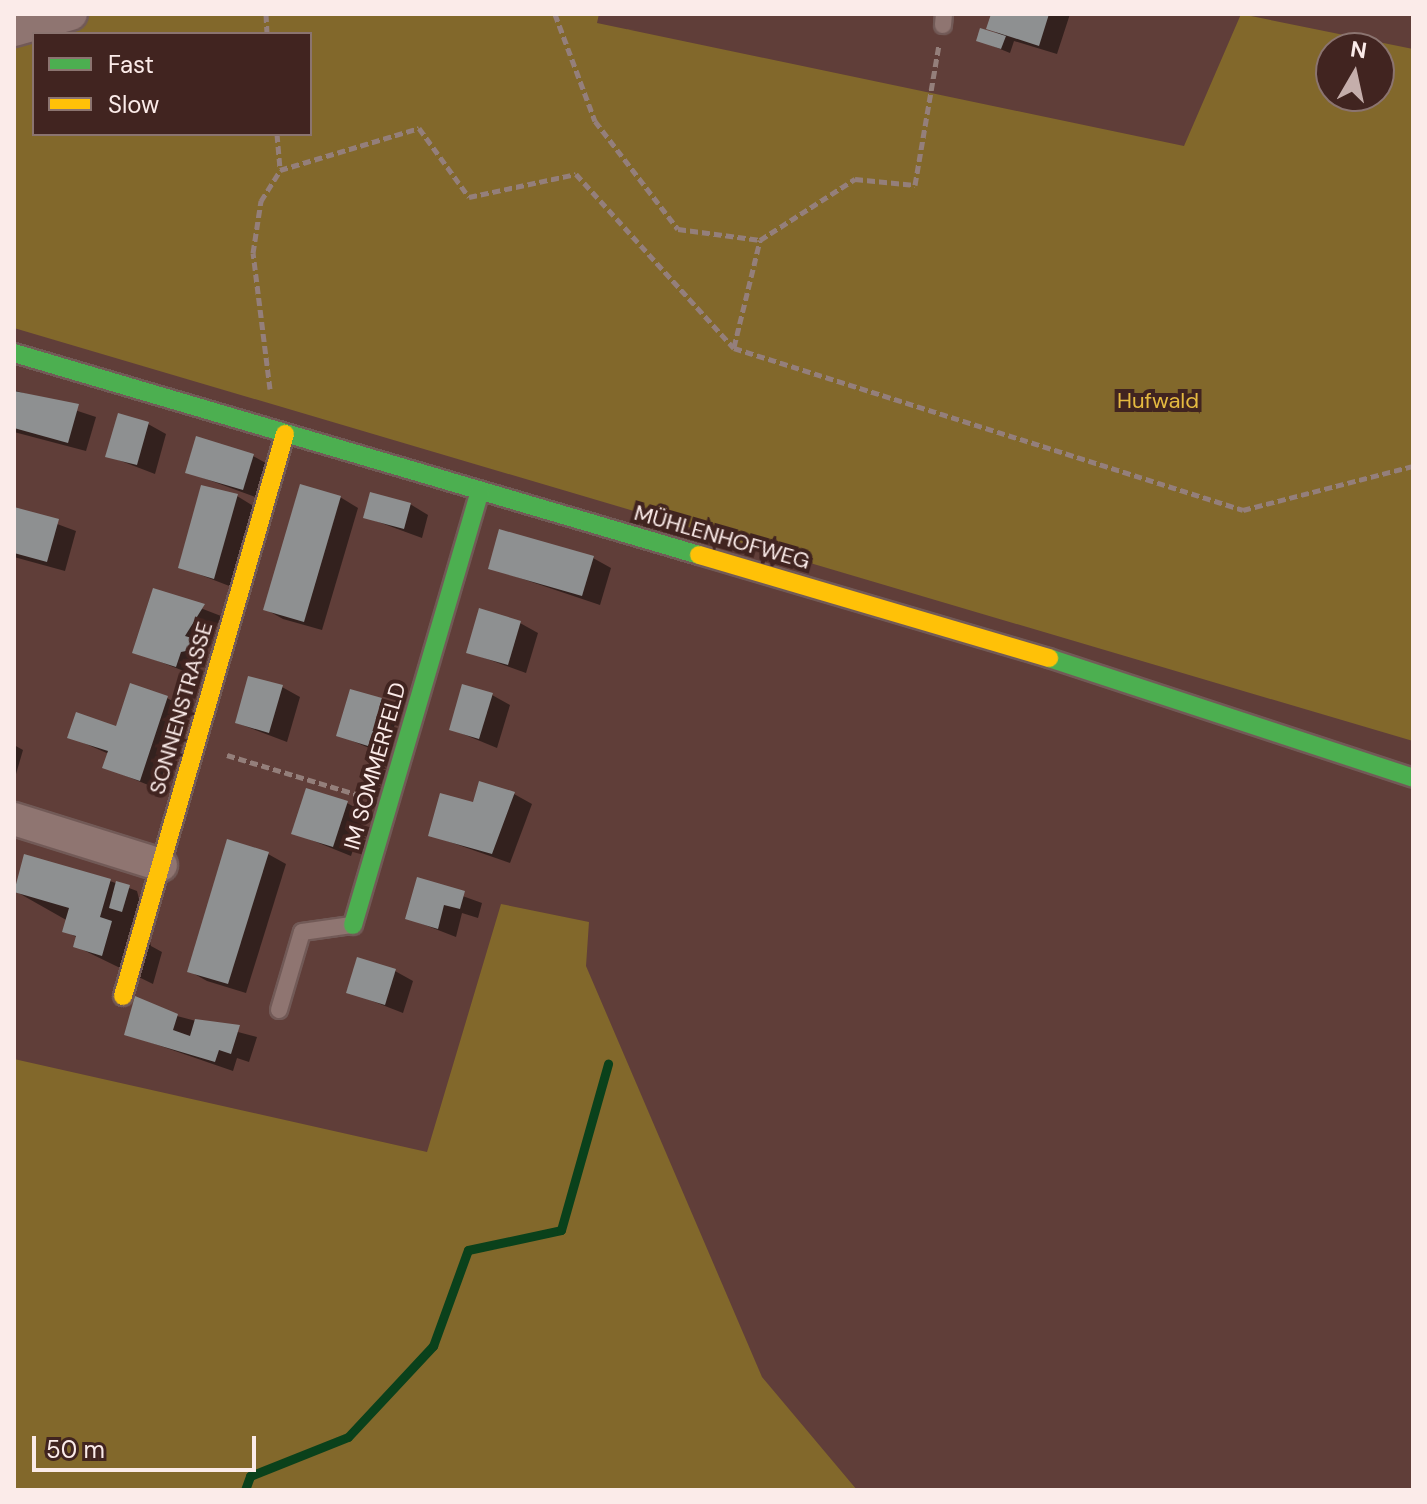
<!DOCTYPE html>
<meta charset="utf-8">
<style>
body{margin:0}
#map{position:relative;width:1427px;height:1504px;overflow:hidden;background:#603e39;font-family:"DM Sans",sans-serif}
div>[style]{position:absolute}
[style*='--x']{left:calc(var(--x)*1px);top:calc(var(--y)*1px);width:calc(var(--w)*1px);rotate:calc(var(--a)*1deg)}
.green>*{inset:0;background:#82682b}
.shadow>*{inset:0;background:#0007}
.stream>*{height:9px;margin:-4.5px;padding:0 4.5px;transform-origin:4.5px;border-radius:4.5px;background:#0a411b}
.building>*{inset:0;background:#8e9091}
.path>*{height:5px;margin-top:-2.5px;transform-origin:0;background:repeating-linear-gradient(90deg,#947f7b 0 8px,transparent 0 12px)}
.roads{filter:drop-shadow(2px 0 #725a57) drop-shadow(-2px 0 #725a57) drop-shadow(0 2px #725a57) drop-shadow(0 -2px #725a57)}
.lane>*{height:16px;margin:-8px;padding:0 8px;transform-origin:8px;border-radius:8px;background:#8f7571}
.street>*{height:32px;margin:-16px;padding:0 16px;transform-origin:16px;border-radius:16px;background:#8f7571}
.fast>*{height:18px;margin:-9px;padding:0 9px;transform-origin:9px;border-radius:9px;background:#4caf50}
.slow>*{height:18px;margin:-9px;padding:0 9px;transform-origin:9px;border-radius:9px;background:#ffc107}
span{translate:-50% -50%;white-space:nowrap;text-align:center;line-height:1.15;-webkit-text-stroke:8px #412420;paint-order:stroke}
.park-label{font-size:22px;color:#e5ba40}
.street-label{font-size:22px;color:#fbebe9}
.frame{position:absolute;inset:0;border:16px solid #fbebe9;pointer-events:none}
.legend{position:absolute;left:32px;top:32px;width:280px;height:104px;box-sizing:border-box;background:#412420;border:2px solid #8b7470;margin:0;padding:10px 14px;list-style:none;font-size:24px;color:#fbebe9}
.legend li{display:flex;align-items:center;gap:16px;height:40px}
.legend b{width:40px;border:2px solid #8b7470}
.north{position:absolute;left:1315px;top:32px;width:80px;height:80px;box-sizing:border-box;background:#412420;border:2px solid #8b7470;border-radius:50%;rotate:9deg;font-size:22px;font-weight:700;line-height:32px;text-align:center;color:#fbebe9}
.north::after{content:'';display:block;margin:auto;width:28px;height:36px;background:#c5aeab;clip-path:polygon(50% 0,100% 100%,50% 72%,0 100%)}
.scale{position:absolute;left:32px;top:1436px;width:224px;height:36px;box-sizing:border-box;border:4px solid #fbebe9;border-top:0;padding-left:10px;font-size:24px;line-height:28px;white-space:nowrap;color:#fbebe9;-webkit-text-stroke:6px #412420;paint-order:stroke}
</style>
<div id="map">
<div class="green">
<i style="clip-path:polygon(evenodd,14px 14px,599px 14px,597px 23px,1184px 146px,1241px 14px,1413px 49px,1413px 741px,14px 328px,14px 14px,34px 34px,310px 34px,310px 134px,34px 134px,34px 34px,14px 14px,1331px 48px,1379px 48px,1379px 96px,1331px 96px,1331px 48px)"></i>
<i style="clip-path:polygon(501px 904px,589px 922px,586px 966px,762px 1377px,857px 1490px,14px 1490px,14px 1059px,427px 1152px)"></i>
</div>
<div class="shadow">
<i style="clip-path:polygon(993px 14px,1070px 14px,1057px 54px,1014px 41px,1010px 53px,978px 40px,1001px 35px,988px 28px)"></i>
<i style="clip-path:polygon(14px 390px,96px 417px,86px 451px,14px 432px)"></i>
<i style="clip-path:polygon(148px 424px,166px 434px,155px 474px,108px 456px)"></i>
<i style="clip-path:polygon(253px 456px,271px 466px,261px 499px,187px 472px)"></i>
<i style="clip-path:polygon(237px 496px,255px 507px,232px 587px,180px 567px)"></i>
<i style="clip-path:polygon(340px 497px,358px 508px,322px 630px,283px 619px,265px 609px)"></i>
<i style="clip-path:polygon(410px 504px,428px 515px,422px 538px,365px 517px)"></i>
<i style="clip-path:polygon(14px 508px,76px 531px,65px 571px,14px 557px)"></i>
<i style="clip-path:polygon(593px 558px,611px 568px,600px 605px,490px 568px)"></i>
<i style="clip-path:polygon(154px 590px,221px 616px,194px 675px,135px 652px)"></i>
<i style="clip-path:polygon(520px 623px,538px 633px,526px 673px,468px 652px)"></i>
<i style="clip-path:polygon(282px 687px,300px 697px,287px 742px,237px 723px)"></i>
<i style="clip-path:polygon(492px 695px,510px 705px,497px 748px,451px 729px)"></i>
<i style="clip-path:polygon(167px 698px,185px 708px,158px 789px,104px 767px,109px 754px,70px 737px,117px 728px)"></i>
<i style="clip-path:polygon(381px 700px,399px 710px,386px 755px,338px 735px)"></i>
<i style="clip-path:polygon(14px 745px,23px 750px,14px 781px)"></i>
<i style="clip-path:polygon(514px 794px,532px 804px,510px 863px,430px 835px,475px 805px)"></i>
<i style="clip-path:polygon(347px 803px,365px 813px,351px 856px,294px 833px)"></i>
<i style="clip-path:polygon(268px 854px,286px 864px,246px 993px,207px 981px,189px 971px)"></i>
<i style="clip-path:polygon(418px 880px,482px 903px,478px 918px,462px 913px,456px 937px,407px 918px)"></i>
<i style="clip-path:polygon(110px 881px,137px 891px,151px 946px,162px 952px,153px 984px,75px 946px,78px 938px,65px 931px,68px 921px,15px 891px)"></i>
<i style="clip-path:polygon(395px 971px,413px 981px,403px 1013px,349px 992px)"></i>
<i style="clip-path:polygon(177px 1016px,257px 1037px,249px 1062px,237px 1058px,233px 1071px,126px 1034px)"></i>
</div>
<div class="stream">
<i style="--x:245;--y:1490;--w:15;--a:-70"></i>
<i style="--x:250;--y:1476;--w:105;--a:-21.7"></i>
<i style="--x:348;--y:1437;--w:125;--a:-47"></i>
<i style="--x:433;--y:1346;--w:102;--a:-70"></i>
<i style="--x:468;--y:1250;--w:95;--a:-12.1"></i>
<i style="--x:561;--y:1230;--w:173;--a:-74.2"></i>
</div>
<div class="building">
<i style="clip-path:polygon(991px 14px,1049px 14px,1039px 46px,986px 29px)"></i>
<i style="clip-path:polygon(980px 28px,1006px 36px,1001px 49px,976px 41px)"></i>
<i style="clip-path:polygon(14px 391px,79px 404px,68px 443px,14px 428px)"></i>
<i style="clip-path:polygon(118px 413px,149px 422px,137px 465px,105px 457px)"></i>
<i style="clip-path:polygon(196px 436px,254px 454px,243px 490px,185px 473px)"></i>
<i style="clip-path:polygon(300px 484px,341px 496px,304px 622px,263px 610px)"></i>
<i style="clip-path:polygon(201px 485px,238px 494px,214px 579px,178px 568px)"></i>
<i style="clip-path:polygon(370px 492px,411px 503px,404px 529px,363px 518px)"></i>
<i style="clip-path:polygon(14px 507px,59px 519px,47px 562px,14px 553px)"></i>
<i style="clip-path:polygon(499px 529px,594px 556px,582px 596px,488px 569px)"></i>
<i style="clip-path:polygon(153px 588px,205px 604px,185px 636px,195px 639px,191px 650px,181px 652px,176px 667px,132px 653px)"></i>
<i style="clip-path:polygon(479px 608px,521px 621px,508px 665px,466px 653px)"></i>
<i style="clip-path:polygon(248px 676px,283px 685px,269px 733px,235px 723px)"></i>
<i style="clip-path:polygon(130px 683px,168px 696px,140px 781px,102px 768px,108px 751px,67px 738px,76px 712px,116px 726px)"></i>
<i style="clip-path:polygon(462px 684px,493px 693px,479px 739px,449px 730px)"></i>
<i style="clip-path:polygon(350px 689px,382px 698px,380px 706px,387px 708px,368px 746px,336px 736px)"></i>
<i style="clip-path:polygon(479px 781px,515px 792px,492px 854px,428px 836px,440px 793px,473px 802px)"></i>
<i style="clip-path:polygon(306px 788px,348px 801px,333px 847px,291px 834px)"></i>
<i style="clip-path:polygon(227px 839px,269px 852px,228px 984px,187px 972px)"></i>
<i style="clip-path:polygon(24px 854px,111px 879px,100px 917px,112px 921px,102px 956px,73px 947px,76px 936px,62px 932px,69px 908px,14px 892px)"></i>
<i style="clip-path:polygon(417px 877px,465px 891px,460px 909px,444px 905px,438px 929px,405px 919px)"></i>
<i style="clip-path:polygon(116px 881px,130px 885px,122px 912px,109px 908px)"></i>
<i style="clip-path:polygon(357px 957px,396px 969px,385px 1005px,346px 993px)"></i>
<i style="clip-path:polygon(135px 996px,178px 1014px,173px 1030px,190px 1036px,195px 1019px,240px 1025px,231px 1054px,219px 1050px,215px 1062px,124px 1035px)"></i>
</div>
<div class="path">
<i style="--x:266;--y:14;--w:20;--a:87"></i>
<i style="--x:555;--y:14;--w:114;--a:69.5"></i>
<i style="--x:595;--y:121;--w:136;--a:52.5"></i>
<i style="--x:678;--y:229;--w:83;--a:7.6"></i>
<i style="--x:277;--y:134;--w:36;--a:85"></i>
<i style="--x:734;--y:347;--w:110;--a:-76.3"></i>
<i style="--x:760;--y:240;--w:113;--a:-32.7"></i>
<i style="--x:855;--y:179;--w:60;--a:5.7"></i>
<i style="--x:915;--y:185;--w:142;--a:-80.3"></i>
<i style="--x:270;--y:389;--w:137;--a:-97.1"></i>
<i style="--x:253;--y:253;--w:53;--a:-81.3"></i>
<i style="--x:261;--y:201;--w:36;--a:-58"></i>
<i style="--x:280;--y:170;--w:145;--a:-16.8"></i>
<i style="--x:419;--y:128;--w:85;--a:54.1"></i>
<i style="--x:469;--y:197;--w:109;--a:-12.1"></i>
<i style="--x:576;--y:174;--w:235;--a:47.8"></i>
<i style="--x:734;--y:348;--w:534;--a:17.65"></i>
<i style="--x:1243;--y:510;--w:176;--a:-14.5"></i>
<i style="--x:227;--y:755;--w:134;--a:16.9"></i>
</div>
<div class="roads">
<div class="lane">
<i style="--x:943;--y:25;--w:11;--a:-85"></i>
<i style="--x:279;--y:1010;--w:81;--a:-73.6"></i>
<i style="--x:302;--y:932;--w:50;--a:-8"></i>
</div>
<div class="street">
<i style="--x:14;--y:30;--w:59;--a:-15.7"></i>
<i style="--x:14;--y:819;--w:154;--a:17.4"></i>
</div>
<div class="fast">
<i style="--x:14;--y:353;--w:714;--a:16.43"></i>
<i style="--x:1049;--y:658;--w:383;--a:18.2"></i>
<i style="--x:353;--y:925;--w:451;--a:-73.7"></i>
</div>
<div class="slow">
<i style="--x:699;--y:555;--w:365;--a:16.4"></i>
<i style="--x:123;--y:996;--w:585;--a:-73.92"></i>
</div>
</div>
<div class="park-label">
<span style="left:1158px;top:401px">Hufwald</span>
</div>
<div class="street-label">
<span style="left:722px;top:537px;rotate:16deg">MÜHLENHOFWEG</span>
<span style="left:181px;top:708px;rotate:-74deg">SONNENSTRASSE</span>
<span style="left:375px;top:766px;rotate:-74deg">IM SOMMERFELD</span>
</div>
<div class="frame"></div>
<ul class="legend">
<li><b style="height:10px;background:#4caf50"></b>Fast</li>
<li><b style="height:10px;background:#ffc107"></b>Slow</li>
</ul>
<div class="north">N</div>
<div class="scale">50 m</div>
</div>
